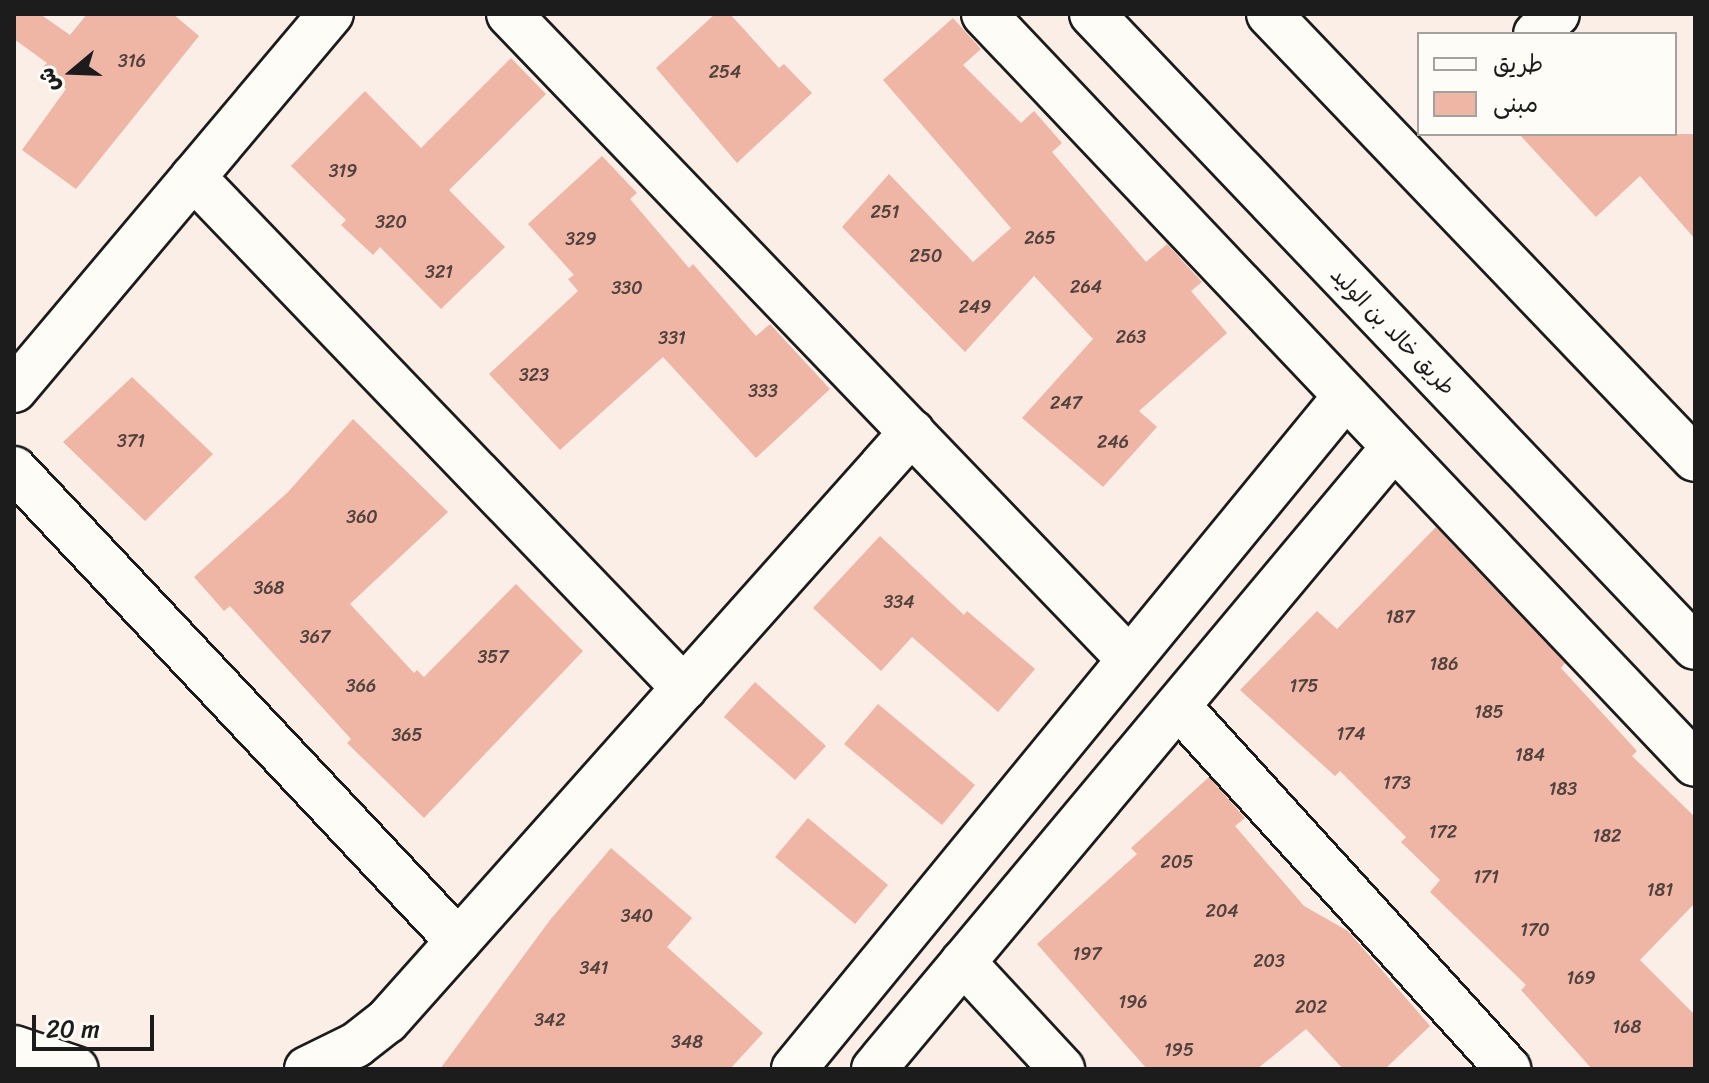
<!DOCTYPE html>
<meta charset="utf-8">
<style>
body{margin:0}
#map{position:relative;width:1709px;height:1083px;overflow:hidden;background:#faeee7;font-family:Sriracha,"Playpen Sans Arabic",sans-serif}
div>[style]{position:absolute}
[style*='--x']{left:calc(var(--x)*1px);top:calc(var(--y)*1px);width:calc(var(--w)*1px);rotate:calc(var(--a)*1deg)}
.building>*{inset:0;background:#efb6a6}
.roads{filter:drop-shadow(2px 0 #1c1c1c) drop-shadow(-2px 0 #1c1c1c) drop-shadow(0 2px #1c1c1c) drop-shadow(0 -2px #1c1c1c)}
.minor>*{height:44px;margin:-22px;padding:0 22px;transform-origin:22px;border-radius:22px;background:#fdfcf7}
span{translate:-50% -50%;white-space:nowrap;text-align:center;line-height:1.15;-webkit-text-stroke:6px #fdfcf7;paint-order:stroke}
.number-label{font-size:18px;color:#51423e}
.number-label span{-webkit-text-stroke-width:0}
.street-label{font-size:22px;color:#1c1c1c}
.frame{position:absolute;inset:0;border:16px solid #1c1c1c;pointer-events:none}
.legend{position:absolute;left:1417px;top:32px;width:260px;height:104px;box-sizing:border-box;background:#fdfcf7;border:2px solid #a3a29f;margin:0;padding:10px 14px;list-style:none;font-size:24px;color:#1c1c1c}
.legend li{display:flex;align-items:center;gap:16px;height:40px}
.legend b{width:40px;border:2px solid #a3a29f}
.north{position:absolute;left:32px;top:32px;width:80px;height:80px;-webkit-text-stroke:6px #fdfcf7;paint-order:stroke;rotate:251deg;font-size:22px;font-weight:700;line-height:32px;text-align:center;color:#1c1c1c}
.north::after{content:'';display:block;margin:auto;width:28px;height:36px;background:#1c1c1c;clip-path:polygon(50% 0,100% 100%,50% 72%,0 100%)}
.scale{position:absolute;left:32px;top:1015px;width:122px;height:36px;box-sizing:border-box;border:4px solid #1c1c1c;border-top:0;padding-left:10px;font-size:24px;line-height:28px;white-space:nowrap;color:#1c1c1c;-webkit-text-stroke:6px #fdfcf7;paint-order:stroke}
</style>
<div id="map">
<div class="building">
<i style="clip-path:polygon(14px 14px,40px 14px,70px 35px,87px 14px,173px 14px,199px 36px,76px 189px,22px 150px,66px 89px,42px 68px,47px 63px,14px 39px)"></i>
<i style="clip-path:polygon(715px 14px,730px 14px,779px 68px,784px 64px,812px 93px,737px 163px,656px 68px)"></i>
<i style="clip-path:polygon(953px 18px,981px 49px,963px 65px,1021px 123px,1034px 111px,1062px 143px,1052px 152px,1146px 262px,1167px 244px,1202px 282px,1191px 291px,1227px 333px,1139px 411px,1157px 427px,1103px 487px,1022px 418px,1093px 339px,1034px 276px,965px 352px,842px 227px,889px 174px,973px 262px,1011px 228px,883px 80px)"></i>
<i style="clip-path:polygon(511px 58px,546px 94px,449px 190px,505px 247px,441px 309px,380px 247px,373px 255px,341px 225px,346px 220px,291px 166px,365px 91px,421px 148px)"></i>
<i style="clip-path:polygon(1519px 134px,1695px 134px,1695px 239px,1640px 176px,1596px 217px)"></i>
<i style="clip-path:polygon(602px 156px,637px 193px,630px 199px,689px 268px,693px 264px,756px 336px,770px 324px,830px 389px,756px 458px,663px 357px,560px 450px,489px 374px,578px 291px,568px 279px,574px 275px,528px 224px)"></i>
<i style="clip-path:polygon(132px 377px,213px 454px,145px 521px,63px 442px)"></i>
<i style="clip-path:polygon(353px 419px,448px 512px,350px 604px,414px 673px,417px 670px,424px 677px,516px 584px,583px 651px,424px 818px,347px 743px,351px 739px,230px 606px,224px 611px,194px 577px,288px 492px)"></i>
<i style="clip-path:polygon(1436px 527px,1565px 663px,1561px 668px,1637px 751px,1632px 756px,1695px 817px,1695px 903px,1640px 960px,1695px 1015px,1695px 1069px,1592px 1069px,1521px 990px,1526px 985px,1430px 892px,1440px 880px,1401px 842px,1406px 837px,1340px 771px,1335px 776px,1240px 690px,1317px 611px,1337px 629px)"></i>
<i style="clip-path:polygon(880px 536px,964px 615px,967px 611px,1035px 669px,998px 712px,912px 637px,881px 671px,813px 608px)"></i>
<i style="clip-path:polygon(755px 682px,826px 746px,795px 780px,724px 717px)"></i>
<i style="clip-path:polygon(878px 704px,975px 785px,942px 825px,844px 744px)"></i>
<i style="clip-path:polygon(1209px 777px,1245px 818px,1235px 826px,1304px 906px,1348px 931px,1430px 1026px,1385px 1069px,1343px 1069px,1306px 1029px,1257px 1069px,1147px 1069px,1037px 944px,1137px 854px,1131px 848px)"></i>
<i style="clip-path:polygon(808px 818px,888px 885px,855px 924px,775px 857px)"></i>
<i style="clip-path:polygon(611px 848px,692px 918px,667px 947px,763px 1033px,730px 1069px,440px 1069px,550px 920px)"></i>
</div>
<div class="roads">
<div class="minor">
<i style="--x:509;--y:14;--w:895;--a:46.13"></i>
<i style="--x:984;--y:14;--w:1033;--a:46.53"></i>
<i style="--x:1092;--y:14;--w:874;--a:46.39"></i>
<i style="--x:1269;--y:14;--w:616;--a:46.25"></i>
<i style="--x:1536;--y:34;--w:29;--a:-44"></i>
<i style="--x:193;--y:177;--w:709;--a:46.14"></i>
<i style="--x:14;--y:390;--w:492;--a:-49.9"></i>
<i style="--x:14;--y:469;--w:648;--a:46.75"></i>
<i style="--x:1178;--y:706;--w:491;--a:47.7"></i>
<i style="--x:963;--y:962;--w:146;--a:47.2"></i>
<i style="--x:14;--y:1048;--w:65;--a:18.7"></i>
<i style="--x:307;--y:1069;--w:55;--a:-26.1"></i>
<i style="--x:356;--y:1045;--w:39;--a:-38"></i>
<i style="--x:387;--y:1021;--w:789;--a:-48.29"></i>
<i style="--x:794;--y:1069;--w:869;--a:-50.65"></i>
<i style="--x:874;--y:1069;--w:809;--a:-50.11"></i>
</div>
</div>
<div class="number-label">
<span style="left:132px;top:61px">316</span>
<span style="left:725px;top:72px">254</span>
<span style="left:343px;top:171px">319</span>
<span style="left:885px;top:212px">251</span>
<span style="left:391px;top:222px">320</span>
<span style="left:1040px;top:238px">265</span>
<span style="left:581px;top:239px">329</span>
<span style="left:926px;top:256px">250</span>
<span style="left:439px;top:272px">321</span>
<span style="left:1086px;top:287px">264</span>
<span style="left:627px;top:288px">330</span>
<span style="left:975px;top:307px">249</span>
<span style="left:1131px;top:337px">263</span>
<span style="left:672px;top:338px">331</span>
<span style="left:534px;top:375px">323</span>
<span style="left:763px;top:391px">333</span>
<span style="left:1066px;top:403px">247</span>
<span style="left:131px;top:441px">371</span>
<span style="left:1113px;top:442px">246</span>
<span style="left:362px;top:517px">360</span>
<span style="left:269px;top:588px">368</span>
<span style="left:899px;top:602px">334</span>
<span style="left:1400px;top:617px">187</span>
<span style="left:315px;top:637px">367</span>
<span style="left:493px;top:657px">357</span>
<span style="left:1444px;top:664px">186</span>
<span style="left:361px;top:686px">366</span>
<span style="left:1304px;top:686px">175</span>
<span style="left:1489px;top:712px">185</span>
<span style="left:1351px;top:734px">174</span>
<span style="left:407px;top:735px">365</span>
<span style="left:1530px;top:755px">184</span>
<span style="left:1397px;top:783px">173</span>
<span style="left:1563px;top:789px">183</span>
<span style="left:1443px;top:832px">172</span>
<span style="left:1607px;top:836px">182</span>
<span style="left:1177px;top:862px">205</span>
<span style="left:1486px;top:877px">171</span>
<span style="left:1660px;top:890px">181</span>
<span style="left:1222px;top:911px">204</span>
<span style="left:637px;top:916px">340</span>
<span style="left:1535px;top:930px">170</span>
<span style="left:1087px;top:954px">197</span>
<span style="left:1269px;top:961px">203</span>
<span style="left:594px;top:968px">341</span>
<span style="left:1581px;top:978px">169</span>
<span style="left:1133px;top:1002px">196</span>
<span style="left:1311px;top:1007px">202</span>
<span style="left:550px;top:1020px">342</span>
<span style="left:1627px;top:1027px">168</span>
<span style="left:687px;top:1042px">348</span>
<span style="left:1179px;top:1050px">195</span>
</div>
<div class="street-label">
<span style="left:1393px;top:331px;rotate:46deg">طريق خالد بن الوليد</span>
</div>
<div class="frame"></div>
<ul class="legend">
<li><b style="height:10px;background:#fdfcf7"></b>طريق</li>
<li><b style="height:22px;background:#efb6a6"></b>مبنى</li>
</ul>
<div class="north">ش</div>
<div class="scale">20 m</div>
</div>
